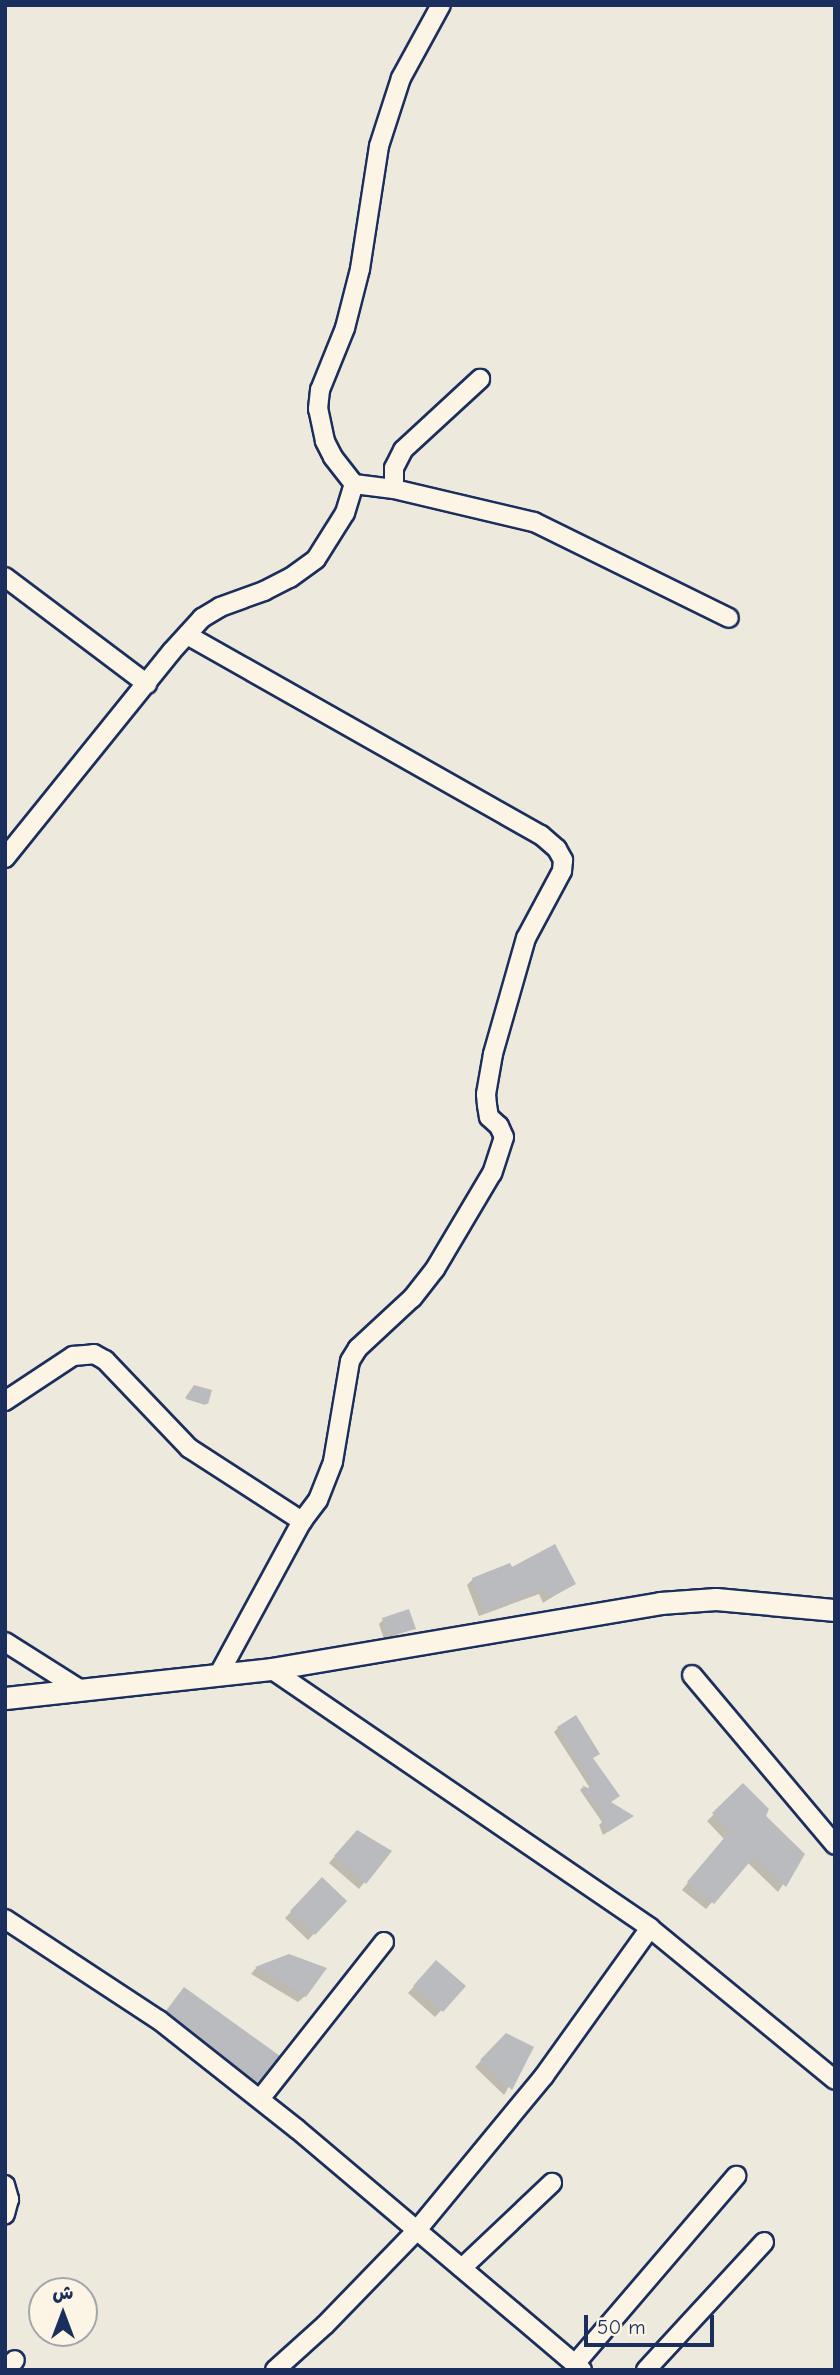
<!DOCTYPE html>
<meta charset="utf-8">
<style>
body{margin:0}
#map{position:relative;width:840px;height:2375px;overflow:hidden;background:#eee9dd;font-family:"Comic Neue","Playpen Sans Arabic",sans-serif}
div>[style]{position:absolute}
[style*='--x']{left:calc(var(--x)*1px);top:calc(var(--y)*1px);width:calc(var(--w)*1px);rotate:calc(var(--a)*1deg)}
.shadow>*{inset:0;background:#0003}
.building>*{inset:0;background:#babbbe}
.roads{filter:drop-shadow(2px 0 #1b2f5e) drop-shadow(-2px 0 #1b2f5e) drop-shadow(0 2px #1b2f5e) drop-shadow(0 -2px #1b2f5e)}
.minor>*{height:18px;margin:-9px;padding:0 9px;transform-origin:9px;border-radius:9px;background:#fcf5e5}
.major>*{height:21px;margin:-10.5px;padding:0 10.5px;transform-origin:10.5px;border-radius:10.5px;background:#fcf5e5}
span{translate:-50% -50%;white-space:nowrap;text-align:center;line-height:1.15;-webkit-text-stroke:5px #fcf5e5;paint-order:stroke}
.frame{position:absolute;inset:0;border:7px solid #1b2f5e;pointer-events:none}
.north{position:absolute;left:28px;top:2277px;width:70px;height:70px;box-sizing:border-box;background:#fcf5e5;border:2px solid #a2a6af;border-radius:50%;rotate:0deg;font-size:19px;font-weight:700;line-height:28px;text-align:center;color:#1b2f5e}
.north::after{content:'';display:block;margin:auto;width:24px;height:32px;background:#1b2f5e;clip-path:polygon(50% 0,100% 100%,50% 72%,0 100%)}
.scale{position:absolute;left:584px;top:2315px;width:130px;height:32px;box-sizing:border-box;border:4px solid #1b2f5e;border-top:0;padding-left:9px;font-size:21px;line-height:24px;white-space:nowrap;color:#1b2f5e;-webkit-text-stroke:5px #fcf5e5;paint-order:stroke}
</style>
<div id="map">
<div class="shadow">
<i style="clip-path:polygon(193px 1389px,207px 1403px,205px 1405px,186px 1399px)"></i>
<i style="clip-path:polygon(511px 1570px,574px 1583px,543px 1603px,539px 1594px,479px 1616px,467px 1585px,473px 1579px)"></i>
<i style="clip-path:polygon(383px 1620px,414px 1629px,384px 1639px,379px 1624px)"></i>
<i style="clip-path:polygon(558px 1728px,591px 1759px,609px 1803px,628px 1819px,603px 1835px,599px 1825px,602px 1822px,580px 1790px,583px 1787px,593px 1793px,554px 1732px)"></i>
<i style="clip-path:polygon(743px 1786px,764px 1816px,803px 1854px,778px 1892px,747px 1862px,706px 1909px,682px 1890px,724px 1839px,707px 1821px)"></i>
<i style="clip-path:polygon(351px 1838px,389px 1851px,359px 1889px,329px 1863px)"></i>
<i style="clip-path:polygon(322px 1880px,345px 1901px,308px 1940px,285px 1918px)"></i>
<i style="clip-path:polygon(289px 1956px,305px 1996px,298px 2002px,251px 1974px,256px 1968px)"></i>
<i style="clip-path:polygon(430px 1969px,463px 1986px,435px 2017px,408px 1993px)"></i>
<i style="clip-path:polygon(179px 1994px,277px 2056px,252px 2087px,162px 2017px)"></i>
<i style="clip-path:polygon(506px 2035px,531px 2048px,504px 2095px,475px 2067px)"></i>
</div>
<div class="building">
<i style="clip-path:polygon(194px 1385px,212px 1390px,208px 1404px,185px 1398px)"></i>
<i style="clip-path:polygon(555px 1544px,576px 1584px,550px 1598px,545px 1589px,485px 1611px,472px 1578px,510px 1563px,512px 1567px)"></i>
<i style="clip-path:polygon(409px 1609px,416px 1629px,388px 1636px,382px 1618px)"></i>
<i style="clip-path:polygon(576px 1715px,600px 1754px,593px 1758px,620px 1796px,611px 1802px,634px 1816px,608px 1832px,602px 1820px,605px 1817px,582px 1785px,588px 1788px,593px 1785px,557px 1727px)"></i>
<i style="clip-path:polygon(743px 1783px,769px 1809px,766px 1816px,805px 1854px,786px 1887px,754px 1857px,714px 1904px,687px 1882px,730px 1831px,712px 1813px)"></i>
<i style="clip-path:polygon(357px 1830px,392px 1851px,366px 1884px,334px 1856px)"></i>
<i style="clip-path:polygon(322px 1877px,347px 1901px,315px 1935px,290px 1911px)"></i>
<i style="clip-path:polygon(289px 1954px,327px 1968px,306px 1997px,255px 1967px)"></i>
<i style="clip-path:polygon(436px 1960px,466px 1986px,443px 2012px,413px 1986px)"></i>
<i style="clip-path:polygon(184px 1987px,280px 2056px,258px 2083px,166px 2011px)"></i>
<i style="clip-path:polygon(506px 2033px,534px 2047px,512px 2090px,480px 2060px)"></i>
</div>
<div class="roads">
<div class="minor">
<i style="--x:354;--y:484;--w:40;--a:7.1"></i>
<i style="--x:394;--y:489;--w:144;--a:13.3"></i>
<i style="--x:534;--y:522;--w:217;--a:26.2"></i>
<i style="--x:394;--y:489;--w:21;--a:-90"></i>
<i style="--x:394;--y:468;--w:20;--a:-63"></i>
<i style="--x:403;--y:450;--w:105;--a:-42.7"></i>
<i style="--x:5;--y:577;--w:178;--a:37"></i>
<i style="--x:187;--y:635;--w:407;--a:29.5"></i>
<i style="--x:541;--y:835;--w:21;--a:41"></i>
<i style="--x:557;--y:849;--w:13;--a:61"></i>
<i style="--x:563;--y:860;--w:11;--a:95"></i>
<i style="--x:562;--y:871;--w:76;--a:118.2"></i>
<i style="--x:526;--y:938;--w:121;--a:105.9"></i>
<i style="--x:493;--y:1054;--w:41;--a:99.9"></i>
<i style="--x:486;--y:1094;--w:11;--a:85"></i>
<i style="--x:487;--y:1105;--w:12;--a:81"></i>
<i style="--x:489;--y:1117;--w:13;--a:42"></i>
<i style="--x:499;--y:1126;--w:12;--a:66"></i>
<i style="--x:504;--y:1137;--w:38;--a:108"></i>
<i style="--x:492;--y:1173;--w:112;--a:120.7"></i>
<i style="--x:435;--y:1269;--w:37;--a:128"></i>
<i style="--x:412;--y:1298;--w:74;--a:137.2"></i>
<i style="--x:358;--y:1348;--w:15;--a:122"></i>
<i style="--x:350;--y:1361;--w:102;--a:99.6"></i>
<i style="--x:333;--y:1462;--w:41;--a:111.5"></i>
<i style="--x:318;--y:1500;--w:26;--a:127"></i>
<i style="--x:302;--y:1521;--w:176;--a:118.5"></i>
<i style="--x:5;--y:858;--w:266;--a:-51.1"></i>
<i style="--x:172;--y:651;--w:45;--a:-47.7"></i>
<i style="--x:202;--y:618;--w:21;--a:-31"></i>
<i style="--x:220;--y:607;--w:47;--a:-20"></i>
<i style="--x:264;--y:591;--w:29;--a:-27"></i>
<i style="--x:290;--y:578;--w:32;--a:-36"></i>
<i style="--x:316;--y:559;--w:54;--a:-57.8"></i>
<i style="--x:345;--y:513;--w:30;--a:-73"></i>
<i style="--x:354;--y:484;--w:34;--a:-128"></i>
<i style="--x:333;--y:457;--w:18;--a:-117"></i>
<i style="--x:325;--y:441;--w:33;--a:-102"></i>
<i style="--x:318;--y:409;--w:19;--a:-84"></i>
<i style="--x:320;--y:390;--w:67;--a:-68"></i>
<i style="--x:345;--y:328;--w:61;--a:-75.7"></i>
<i style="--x:360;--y:269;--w:124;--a:-81.2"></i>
<i style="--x:379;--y:146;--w:71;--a:-72.1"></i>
<i style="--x:401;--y:78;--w:83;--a:-61.3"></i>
<i style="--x:5;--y:1401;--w:82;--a:-33.5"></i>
<i style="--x:73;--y:1356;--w:21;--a:-5"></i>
<i style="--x:94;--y:1354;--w:13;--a:29"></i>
<i style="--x:105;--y:1360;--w:122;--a:46.3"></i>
<i style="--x:189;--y:1448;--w:135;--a:32.9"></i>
<i style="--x:5;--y:1642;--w:90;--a:32.3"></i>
<i style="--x:271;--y:1669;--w:459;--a:34.3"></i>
<i style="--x:650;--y:1928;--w:239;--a:39.4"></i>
<i style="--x:692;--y:1675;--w:222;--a:49.9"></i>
<i style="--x:5;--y:1919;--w:184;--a:33.3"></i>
<i style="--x:159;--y:2020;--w:176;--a:38.3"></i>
<i style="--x:297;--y:2129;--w:373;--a:40.2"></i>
<i style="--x:260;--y:2099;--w:200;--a:-51.7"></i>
<i style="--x:5;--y:2185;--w:15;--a:74"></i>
<i style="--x:9;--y:2199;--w:16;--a:105"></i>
<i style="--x:462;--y:2268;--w:124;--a:-43.4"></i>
<i style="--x:575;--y:2364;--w:248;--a:-49.4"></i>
<i style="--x:6;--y:2370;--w:13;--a:-48"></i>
<i style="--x:275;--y:2370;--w:67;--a:-42"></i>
<i style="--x:325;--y:2325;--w:132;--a:-45.9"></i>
<i style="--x:417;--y:2230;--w:200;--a:-50.5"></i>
<i style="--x:544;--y:2076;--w:182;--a:-54.4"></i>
<i style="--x:646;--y:2370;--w:174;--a:-47.3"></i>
</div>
<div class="major">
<i style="--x:5;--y:1698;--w:268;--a:-6.2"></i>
<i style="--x:271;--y:1669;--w:395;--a:-9.6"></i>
<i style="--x:660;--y:1603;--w:56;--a:-4.1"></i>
<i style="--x:716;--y:1599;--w:120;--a:5.3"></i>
</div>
</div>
<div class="frame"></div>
<div class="north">ش</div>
<div class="scale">50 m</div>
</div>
